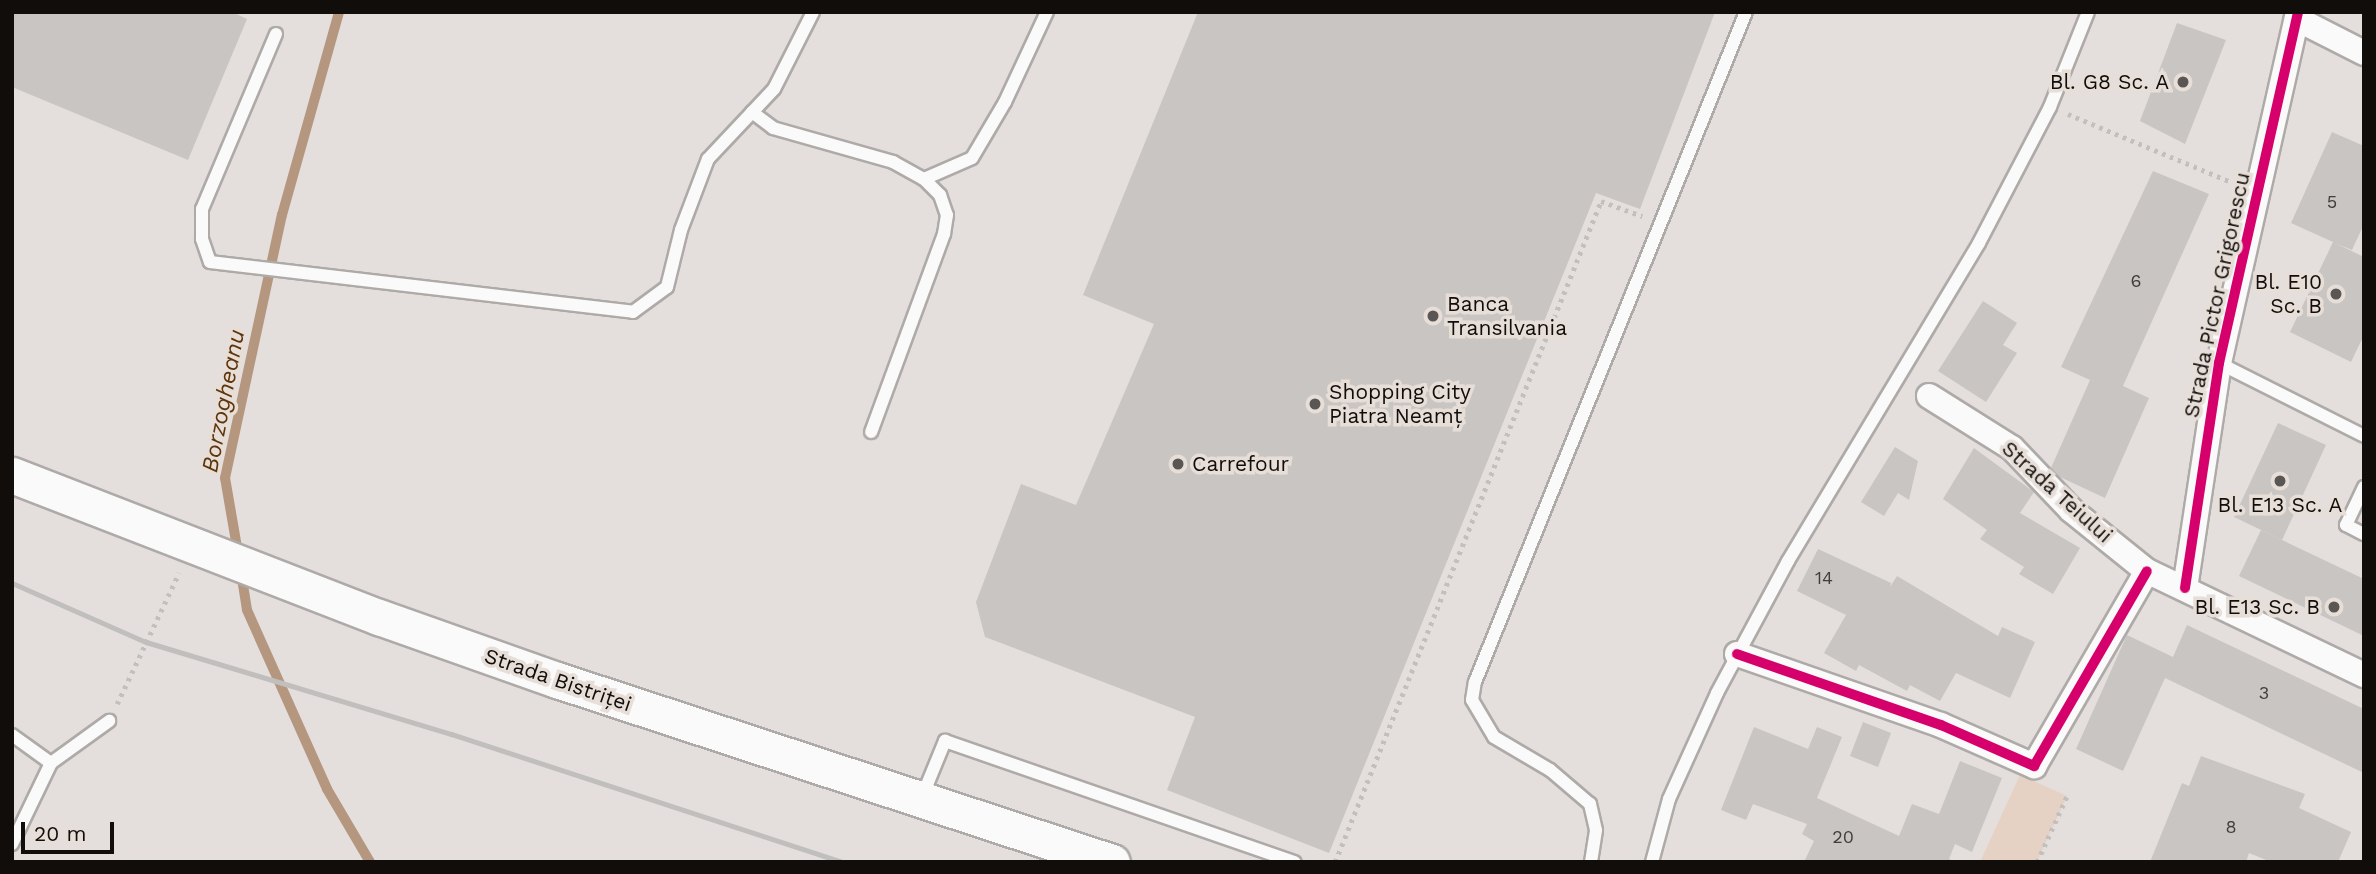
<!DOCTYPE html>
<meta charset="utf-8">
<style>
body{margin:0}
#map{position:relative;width:2376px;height:874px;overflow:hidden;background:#e4dfdc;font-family:"Work Sans",sans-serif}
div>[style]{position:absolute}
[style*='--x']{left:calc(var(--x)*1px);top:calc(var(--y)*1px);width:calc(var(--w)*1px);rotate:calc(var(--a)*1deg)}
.green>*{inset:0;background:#e5d2c4}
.stream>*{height:10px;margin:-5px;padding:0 5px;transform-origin:5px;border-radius:5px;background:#b5977f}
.building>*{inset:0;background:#c9c5c2}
.path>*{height:4.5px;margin-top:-2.25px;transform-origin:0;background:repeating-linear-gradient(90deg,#c2c0bf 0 3.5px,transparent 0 8.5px)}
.roads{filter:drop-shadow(2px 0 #aeaaa8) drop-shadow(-2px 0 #aeaaa8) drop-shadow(0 2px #aeaaa8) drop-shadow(0 -2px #aeaaa8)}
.lane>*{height:12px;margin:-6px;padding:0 6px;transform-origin:6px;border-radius:6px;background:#fbfafa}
.street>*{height:24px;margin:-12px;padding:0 12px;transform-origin:12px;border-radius:12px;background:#fbfafa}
.secondary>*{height:35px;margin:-17.5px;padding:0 17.5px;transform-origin:17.5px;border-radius:17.5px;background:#fbfafa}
.rail>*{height:5px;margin:-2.5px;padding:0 2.5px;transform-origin:2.5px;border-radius:2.5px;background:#c0bfbd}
.cycleway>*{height:10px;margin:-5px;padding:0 5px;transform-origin:5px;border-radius:5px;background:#d6006c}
.dots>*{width:19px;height:19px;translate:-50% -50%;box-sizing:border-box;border:4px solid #e7ded8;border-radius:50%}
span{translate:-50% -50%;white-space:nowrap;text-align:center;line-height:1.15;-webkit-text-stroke:7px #e7ded8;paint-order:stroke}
.number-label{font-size:18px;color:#403d3b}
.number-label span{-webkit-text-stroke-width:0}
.poi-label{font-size:21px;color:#100d0b}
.right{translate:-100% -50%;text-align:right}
.left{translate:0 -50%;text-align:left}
.street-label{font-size:21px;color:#100d0b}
.water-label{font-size:23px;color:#5e340a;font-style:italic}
.frame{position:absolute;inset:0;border:14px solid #100d0b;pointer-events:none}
.scale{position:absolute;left:21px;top:822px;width:93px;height:32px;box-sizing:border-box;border:4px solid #100d0b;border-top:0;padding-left:9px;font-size:21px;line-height:24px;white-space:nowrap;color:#100d0b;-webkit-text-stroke:5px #e7ded8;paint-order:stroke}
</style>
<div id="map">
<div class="green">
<i style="clip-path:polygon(2020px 775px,2067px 796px,2037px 862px,1980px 862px)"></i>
</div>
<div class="stream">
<i style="--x:238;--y:553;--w:76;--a:-99.8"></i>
<i style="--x:225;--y:478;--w:269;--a:-77.8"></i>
<i style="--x:282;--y:215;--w:211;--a:-74.3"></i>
<i style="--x:241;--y:572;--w:38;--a:81"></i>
<i style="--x:247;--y:610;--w:196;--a:65.9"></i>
<i style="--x:327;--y:789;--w:85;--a:59.5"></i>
</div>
<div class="building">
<i style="clip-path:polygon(12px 12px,232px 12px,247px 19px,188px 160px,12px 87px)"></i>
<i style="clip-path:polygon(1198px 12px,1715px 12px,1640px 209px,1596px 193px,1329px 853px,1167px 790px,1195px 717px,985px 637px,976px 602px,1021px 484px,1076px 505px,1154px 324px,1083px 295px)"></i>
<i style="clip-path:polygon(2177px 23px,2226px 40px,2185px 144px,2140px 121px)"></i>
<i style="clip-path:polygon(2332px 132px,2364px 146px,2364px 224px,2352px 250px,2335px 243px,2364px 257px,2364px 335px,2351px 362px,2290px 332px,2333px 242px,2291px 223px)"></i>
<i style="clip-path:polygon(2153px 171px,2209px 194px,2123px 386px,2149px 398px,2105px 498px,2060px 477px,2051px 468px,2090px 380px,2061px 367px)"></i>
<i style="clip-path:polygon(1983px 301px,2017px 323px,2003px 345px,2017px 353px,1986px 402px,1938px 371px)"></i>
<i style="clip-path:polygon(2278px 423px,2326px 445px,2282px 540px,2234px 517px)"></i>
<i style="clip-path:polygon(1895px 447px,1918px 461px,1909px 500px,1898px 493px,1884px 516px,1861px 502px)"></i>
<i style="clip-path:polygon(1974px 448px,2034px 492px,2020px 513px,2080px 548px,2053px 594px,2019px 574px,2024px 567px,1980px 539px,1987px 530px,1943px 499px)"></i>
<i style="clip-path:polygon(2261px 530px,2364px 579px,2364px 636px,2239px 576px)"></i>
<i style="clip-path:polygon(1818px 549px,1891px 583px,1890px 587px,1897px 576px,1998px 636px,2002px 627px,2035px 642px,2010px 698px,1956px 673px,1940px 701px,1910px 685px,1907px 691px,1859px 665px,1856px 671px,1824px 653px,1846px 615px,1797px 591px)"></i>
<i style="clip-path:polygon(2187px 625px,2364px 709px,2364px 773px,2165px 678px,2123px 771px,2076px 749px,2127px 635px,2173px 657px)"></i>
<i style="clip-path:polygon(1863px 722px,1891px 733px,1878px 767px,1850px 756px)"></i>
<i style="clip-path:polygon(1754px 727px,1808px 749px,1817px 727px,1842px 737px,1817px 798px,1899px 836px,1912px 804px,1939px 814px,1960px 761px,2002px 778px,1972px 852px,1955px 844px,1949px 859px,1956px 862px,1804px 862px,1814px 841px,1802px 834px,1807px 824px,1753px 804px,1746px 820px,1721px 810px)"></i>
<i style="clip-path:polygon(2201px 756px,2305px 794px,2299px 808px,2351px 832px,2338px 862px,2271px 862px,2249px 853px,2246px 862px,2150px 862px,2182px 783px,2189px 786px)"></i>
</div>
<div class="path">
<i style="--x:2068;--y:114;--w:177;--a:22.6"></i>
<i style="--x:117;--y:704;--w:145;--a:-64.7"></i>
<i style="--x:1335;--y:862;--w:713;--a:-68.08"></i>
<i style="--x:1601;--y:201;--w:44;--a:20.1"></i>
<i style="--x:2037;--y:862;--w:72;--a:-65.6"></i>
</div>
<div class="roads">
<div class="lane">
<i style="--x:276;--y:34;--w:190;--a:112.9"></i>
<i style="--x:202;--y:209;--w:30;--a:90"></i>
<i style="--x:202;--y:239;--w:24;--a:71"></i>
<i style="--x:210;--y:262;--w:426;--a:6.7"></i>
<i style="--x:633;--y:312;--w:42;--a:-36.3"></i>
<i style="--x:667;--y:287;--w:59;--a:-76.2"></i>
<i style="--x:681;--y:230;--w:76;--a:-69.2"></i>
<i style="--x:708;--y:159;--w:96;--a:-46.7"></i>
<i style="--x:774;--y:89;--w:86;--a:-63.1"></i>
<i style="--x:752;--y:112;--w:26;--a:37"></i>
<i style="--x:773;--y:128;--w:125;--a:15.8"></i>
<i style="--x:893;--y:162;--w:35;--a:29"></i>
<i style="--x:924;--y:179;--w:23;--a:45"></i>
<i style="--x:940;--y:195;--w:21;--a:71"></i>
<i style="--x:947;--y:215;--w:19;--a:99"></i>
<i style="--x:944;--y:234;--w:211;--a:110.2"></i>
<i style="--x:924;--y:179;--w:52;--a:-23.6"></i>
<i style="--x:972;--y:158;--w:65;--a:-59.5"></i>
<i style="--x:1005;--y:102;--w:99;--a:-65"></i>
<i style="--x:2219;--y:363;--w:162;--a:26.7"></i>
<i style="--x:2364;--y:487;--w:42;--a:115.3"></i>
<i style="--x:2346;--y:525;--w:20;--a:27"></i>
<i style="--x:12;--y:735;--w:48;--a:35.7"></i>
<i style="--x:922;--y:797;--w:61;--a:-67.7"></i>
<i style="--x:945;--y:741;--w:370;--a:19.1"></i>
<i style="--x:12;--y:844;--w:90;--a:-64.3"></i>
<i style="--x:51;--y:763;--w:72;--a:-35.9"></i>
<i style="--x:1591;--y:862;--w:32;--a:-81"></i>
<i style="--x:1596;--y:830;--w:27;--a:-103"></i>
<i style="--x:1590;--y:804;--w:52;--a:-139.6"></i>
<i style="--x:1550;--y:770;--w:65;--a:-149.5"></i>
<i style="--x:1494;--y:737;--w:43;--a:-120.7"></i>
<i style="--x:1472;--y:700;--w:18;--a:-81"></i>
<i style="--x:1475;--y:682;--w:723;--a:-67.98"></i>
<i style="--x:1652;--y:862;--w:65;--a:-74.9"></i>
<i style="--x:1669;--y:799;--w:116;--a:-65.6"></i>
<i style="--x:1717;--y:693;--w:150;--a:-61.7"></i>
<i style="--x:1788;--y:561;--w:371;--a:-59"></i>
<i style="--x:1979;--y:243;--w:153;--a:-62.4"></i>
<i style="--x:2050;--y:107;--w:102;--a:-68.2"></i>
</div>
<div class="street">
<i style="--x:2297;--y:19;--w:75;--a:26.9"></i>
<i style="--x:1929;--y:396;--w:98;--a:32.1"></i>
<i style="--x:2012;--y:448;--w:86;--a:46.4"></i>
<i style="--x:2071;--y:510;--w:97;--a:38.8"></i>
<i style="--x:2147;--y:571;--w:241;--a:25.6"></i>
<i style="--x:2185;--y:588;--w:228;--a:-81.4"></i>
<i style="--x:2219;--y:363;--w:360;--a:-77.3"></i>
<i style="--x:1737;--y:654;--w:216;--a:19.2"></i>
<i style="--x:1941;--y:725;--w:102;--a:23.8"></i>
<i style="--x:2034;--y:766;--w:225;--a:-59.9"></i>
</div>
<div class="secondary">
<i style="--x:12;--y:475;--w:394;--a:21.2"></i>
<i style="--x:379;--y:617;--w:189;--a:19.5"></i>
<i style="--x:557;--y:680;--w:584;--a:18.16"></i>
</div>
</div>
<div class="rail">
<i style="--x:12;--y:583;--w:146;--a:23.8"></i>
<i style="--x:146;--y:642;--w:319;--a:16.8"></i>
<i style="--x:451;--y:734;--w:412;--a:18.1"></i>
</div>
<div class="cycleway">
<i style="--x:2185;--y:588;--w:228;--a:-81.4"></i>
<i style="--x:2219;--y:363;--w:360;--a:-77.3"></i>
<i style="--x:1737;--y:654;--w:216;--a:19.2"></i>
<i style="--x:1941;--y:725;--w:102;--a:23.8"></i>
<i style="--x:2034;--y:766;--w:225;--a:-59.9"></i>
</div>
<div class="dots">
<i style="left:2183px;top:82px;background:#5a5654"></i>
<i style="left:2336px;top:294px;background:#5a5654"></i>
<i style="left:1433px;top:316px;background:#5a5654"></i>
<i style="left:1315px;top:404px;background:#5a5654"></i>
<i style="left:1178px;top:464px;background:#5a5654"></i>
<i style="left:2280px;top:481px;background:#5a5654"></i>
<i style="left:2334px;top:607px;background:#5a5654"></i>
</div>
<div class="number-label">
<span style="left:2332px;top:202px">5</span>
<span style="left:2136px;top:281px">6</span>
<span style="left:1824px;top:578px">14</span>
<span style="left:2264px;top:693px">3</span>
<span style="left:2231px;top:827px">8</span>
<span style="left:1843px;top:837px">20</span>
</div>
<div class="poi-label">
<span class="right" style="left:2169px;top:82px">Bl. G8 Sc. A</span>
<span class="right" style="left:2322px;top:294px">Bl. E10<br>Sc. B</span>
<span class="left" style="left:1447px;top:316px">Banca<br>Transilvania</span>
<span class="left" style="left:1329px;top:404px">Shopping City<br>Piatra Neamț</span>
<span class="left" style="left:1192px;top:464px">Carrefour</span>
<span style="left:2280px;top:505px">Bl. E13 Sc. A</span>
<span class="right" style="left:2320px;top:607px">Bl. E13 Sc. B</span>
</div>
<div class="street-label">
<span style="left:2217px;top:295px;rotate:-78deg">Strada Pictor Grigorescu</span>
<span style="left:2057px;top:492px;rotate:42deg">Strada Teiului</span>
<span style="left:558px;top:680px;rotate:19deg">Strada Bistriței</span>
</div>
<div class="water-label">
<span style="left:224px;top:401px;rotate:-79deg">Borzogheanu</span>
</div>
<div class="frame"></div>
<div class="scale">20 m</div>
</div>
